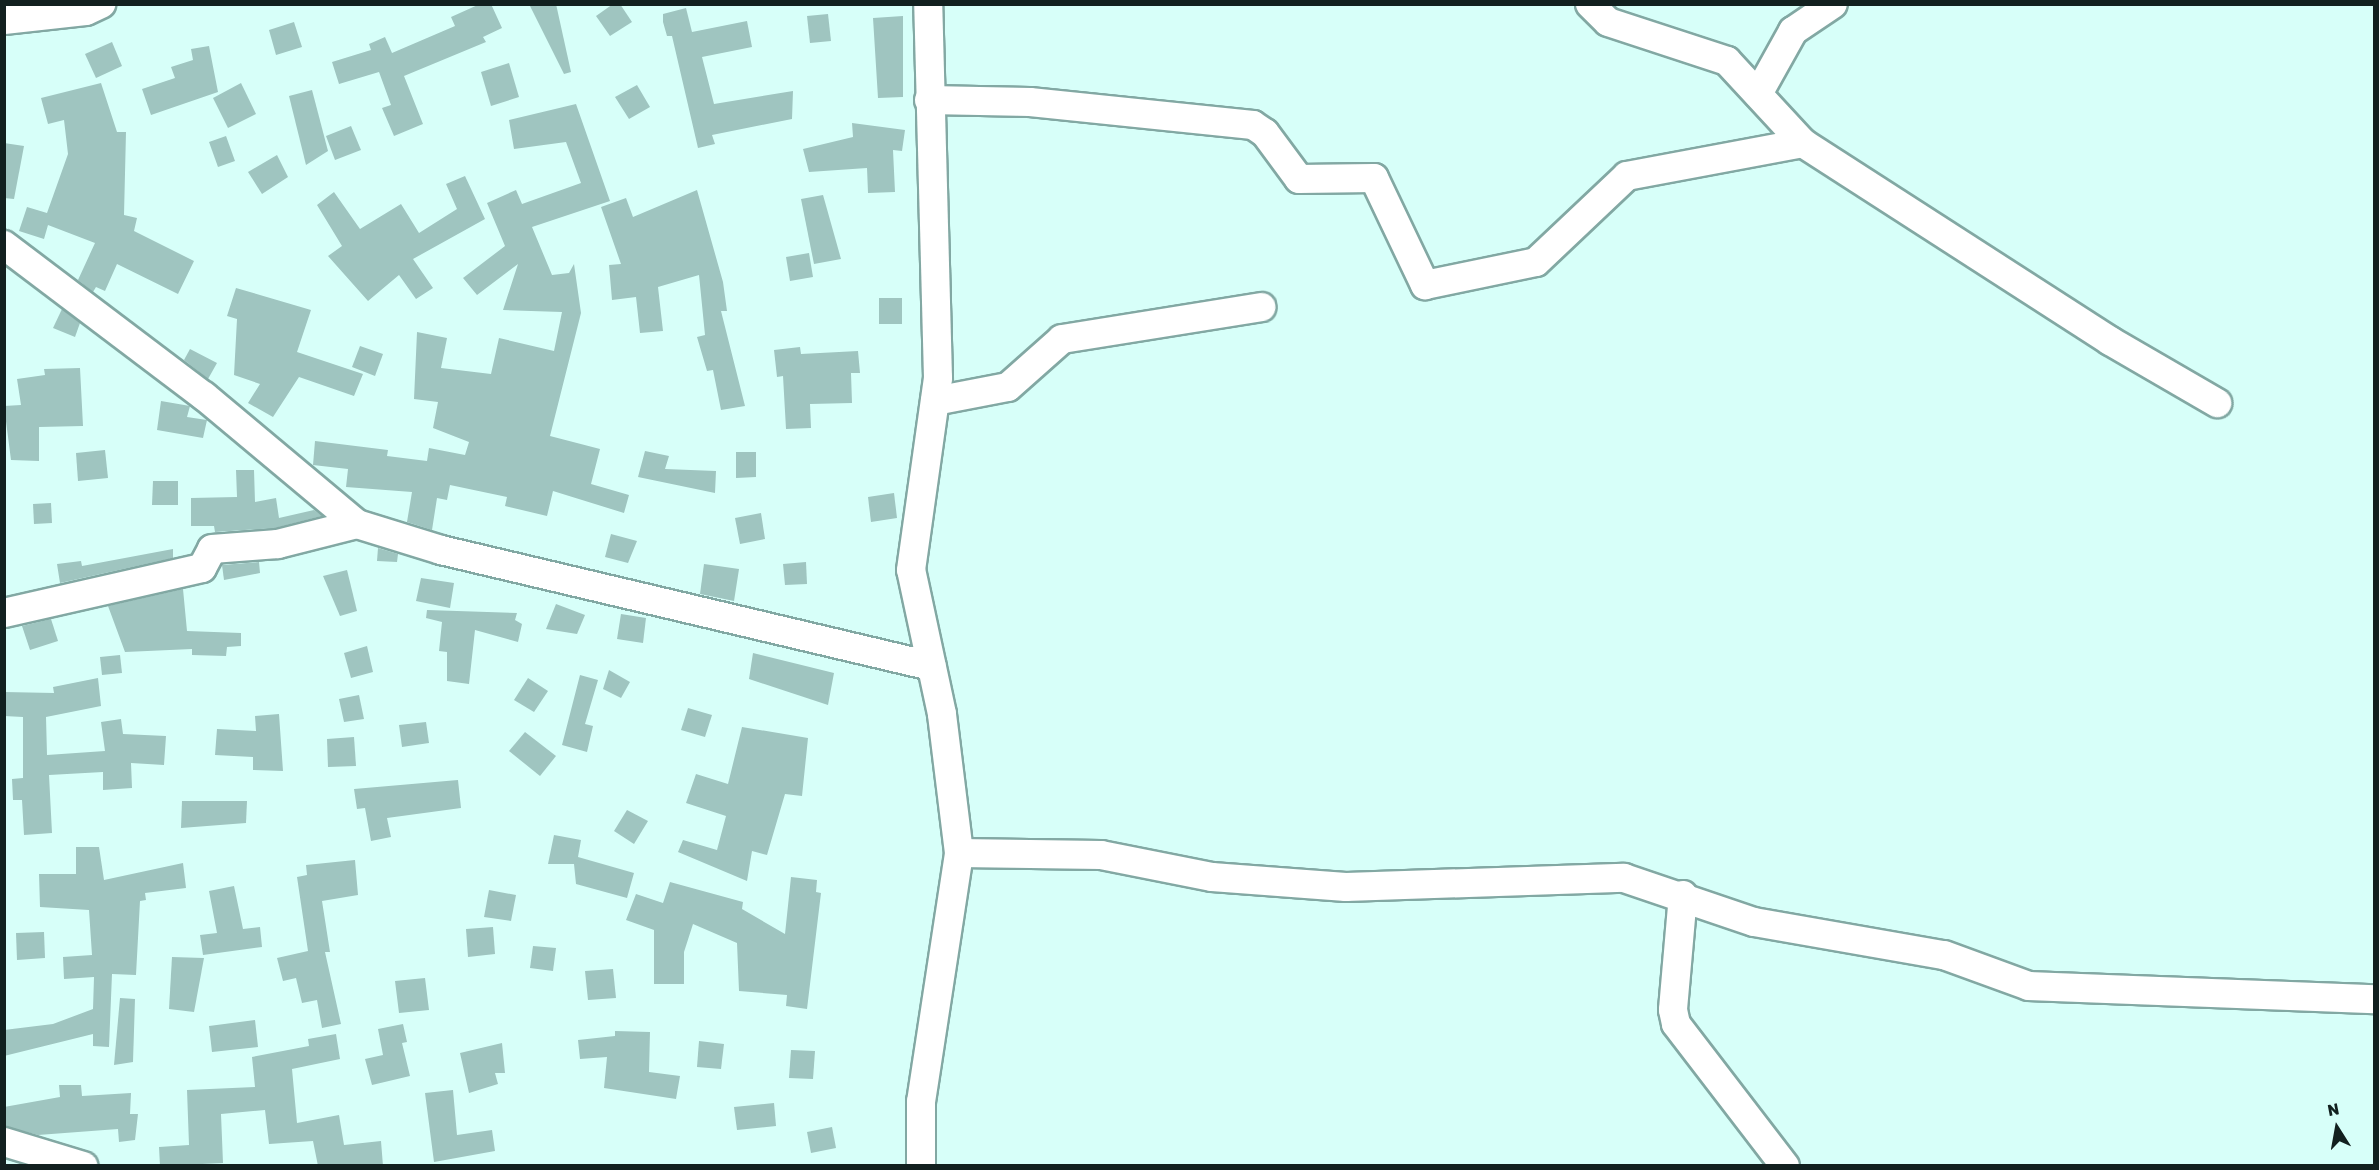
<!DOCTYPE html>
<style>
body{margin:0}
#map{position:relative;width:2379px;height:1170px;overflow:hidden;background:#d7fff9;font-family:Rubik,sans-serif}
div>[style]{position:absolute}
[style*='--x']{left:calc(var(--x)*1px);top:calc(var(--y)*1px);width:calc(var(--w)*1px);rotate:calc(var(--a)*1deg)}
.building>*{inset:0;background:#9fc5c0}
.roads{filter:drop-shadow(2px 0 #82a8a3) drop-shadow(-2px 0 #82a8a3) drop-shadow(0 2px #82a8a3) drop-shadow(0 -2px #82a8a3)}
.minor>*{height:28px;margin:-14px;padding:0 14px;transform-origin:14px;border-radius:14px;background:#fff}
span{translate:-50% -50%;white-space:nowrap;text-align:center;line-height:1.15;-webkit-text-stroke:4.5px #d7fff9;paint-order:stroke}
.frame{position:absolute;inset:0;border:6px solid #12201f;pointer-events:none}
.north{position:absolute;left:2307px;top:1098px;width:60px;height:60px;-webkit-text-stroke:4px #d7fff9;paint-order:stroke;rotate:349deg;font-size:16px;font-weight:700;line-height:24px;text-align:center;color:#12201f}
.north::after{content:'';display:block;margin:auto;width:21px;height:27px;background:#12201f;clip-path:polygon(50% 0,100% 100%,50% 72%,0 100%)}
</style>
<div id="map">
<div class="building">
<i style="clip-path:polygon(480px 4px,491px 4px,502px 28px,483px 37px,486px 42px,404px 76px,423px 124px,394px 136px,382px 108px,391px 105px,379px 72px,339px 84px,332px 62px,371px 50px,369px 44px,385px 37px,392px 53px,455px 26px,451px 17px)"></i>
<i style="clip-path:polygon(529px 4px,556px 4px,571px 72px,564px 74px)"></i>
<i style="clip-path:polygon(613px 4px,620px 4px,632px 22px,610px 36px,596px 16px)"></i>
<i style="clip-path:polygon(686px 8px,692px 32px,747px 21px,752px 47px,702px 57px,714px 104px,793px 91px,792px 119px,712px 135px,715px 144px,698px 148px,672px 36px,667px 36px,663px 22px,663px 14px)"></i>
<i style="clip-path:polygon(828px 14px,831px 41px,810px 43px,807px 16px)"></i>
<i style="clip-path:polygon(903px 16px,903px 97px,878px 98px,873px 18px)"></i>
<i style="clip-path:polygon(294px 22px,302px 47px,276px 55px,269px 30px)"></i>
<i style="clip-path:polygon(112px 42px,122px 66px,96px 78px,85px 54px)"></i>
<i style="clip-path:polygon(209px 46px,218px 92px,151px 115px,142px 89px,175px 78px,171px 67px,193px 60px,191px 49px)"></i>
<i style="clip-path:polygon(509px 63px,519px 97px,491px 106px,481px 72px)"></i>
<i style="clip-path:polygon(101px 83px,117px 132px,126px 132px,124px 215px,137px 218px,134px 231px,194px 261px,178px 294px,117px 264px,105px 291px,96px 287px,93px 292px,78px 280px,95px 243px,48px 225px,44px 239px,19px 231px,27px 207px,47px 213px,68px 154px,64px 120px,48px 124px,41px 98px)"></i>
<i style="clip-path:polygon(241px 83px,256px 114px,228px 128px,213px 98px)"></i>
<i style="clip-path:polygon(637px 85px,650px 107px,629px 119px,615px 97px)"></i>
<i style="clip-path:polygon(312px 90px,328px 151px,306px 165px,289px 96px)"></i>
<i style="clip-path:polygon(576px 104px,610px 201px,532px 227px,552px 275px,569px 273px,574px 264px,581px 313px,550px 436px,600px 449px,591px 484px,629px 495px,624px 513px,553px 491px,547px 516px,505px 506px,507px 497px,450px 485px,447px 500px,437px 498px,432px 530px,407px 522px,412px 492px,346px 487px,348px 469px,313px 465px,315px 441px,388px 450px,387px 456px,427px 461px,429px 448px,465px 455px,469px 442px,433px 428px,438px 402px,414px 399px,417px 332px,447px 338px,441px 368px,491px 374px,499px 338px,554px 351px,562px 312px,503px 310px,518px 264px,477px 295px,463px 278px,505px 246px,487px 203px,516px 190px,522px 204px,581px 183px,566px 142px,514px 149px,509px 120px)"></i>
<i style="clip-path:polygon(852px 123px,905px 130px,902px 151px,893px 150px,895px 192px,868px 193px,867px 168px,809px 172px,803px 149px,853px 137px)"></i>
<i style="clip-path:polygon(351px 126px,361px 150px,335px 160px,326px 136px)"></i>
<i style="clip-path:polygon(226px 136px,235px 161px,218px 167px,209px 142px)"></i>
<i style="clip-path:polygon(4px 143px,24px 146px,14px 199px,4px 198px)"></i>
<i style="clip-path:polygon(277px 155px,288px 177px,262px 194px,248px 172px)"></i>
<i style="clip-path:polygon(465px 176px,485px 219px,413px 259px,433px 288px,416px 299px,399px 275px,368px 301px,328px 256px,342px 246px,317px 205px,334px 192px,360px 229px,401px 204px,419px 233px,457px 209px,446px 184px)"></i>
<i style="clip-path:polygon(697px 190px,723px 282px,727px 311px,721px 311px,745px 406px,721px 410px,713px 370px,707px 371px,697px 337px,705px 335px,699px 275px,658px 287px,663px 331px,640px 333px,636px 297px,612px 300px,609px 265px,621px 264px,601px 207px,626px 198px,633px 217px)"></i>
<i style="clip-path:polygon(823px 195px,841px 259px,814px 264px,801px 199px)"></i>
<i style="clip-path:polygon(809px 253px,813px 277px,790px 281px,786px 257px)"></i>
<i style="clip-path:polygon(236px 288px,311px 310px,297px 352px,363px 374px,354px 396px,299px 377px,273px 417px,248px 403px,260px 384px,234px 375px,237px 319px,227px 316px)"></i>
<i style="clip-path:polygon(879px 298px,902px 298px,902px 324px,879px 324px)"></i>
<i style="clip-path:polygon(62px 309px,80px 323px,75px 337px,53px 328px)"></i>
<i style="clip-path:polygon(360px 346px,383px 354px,375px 376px,352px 367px)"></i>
<i style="clip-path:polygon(800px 347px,801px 354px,858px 351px,860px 373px,851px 373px,852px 403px,810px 404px,811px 428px,786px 429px,783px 376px,777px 377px,774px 350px)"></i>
<i style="clip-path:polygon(190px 349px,217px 363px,208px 379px,184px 360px)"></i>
<i style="clip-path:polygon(80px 368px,83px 426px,39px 427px,39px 461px,11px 460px,4px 406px,21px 405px,17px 379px,45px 375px,44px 369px)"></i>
<i style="clip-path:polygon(161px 401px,190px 406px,187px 417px,207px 420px,203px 438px,157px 430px)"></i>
<i style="clip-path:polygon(105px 450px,108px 478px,78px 481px,76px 453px)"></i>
<i style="clip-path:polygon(645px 451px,669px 456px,665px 469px,716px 471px,715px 493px,638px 477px)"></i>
<i style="clip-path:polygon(736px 452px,756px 452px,756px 477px,736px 478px)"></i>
<i style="clip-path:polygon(236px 470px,254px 470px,255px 502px,276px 498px,279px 518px,314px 510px,322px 516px,275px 528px,215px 532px,214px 526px,191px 526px,191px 498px,237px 497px)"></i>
<i style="clip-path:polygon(153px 481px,178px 481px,178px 505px,152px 505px)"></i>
<i style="clip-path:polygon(894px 493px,897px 518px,871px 522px,868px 497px)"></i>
<i style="clip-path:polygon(51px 503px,52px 523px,34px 524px,33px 504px)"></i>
<i style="clip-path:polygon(761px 513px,765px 539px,740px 544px,735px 518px)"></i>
<i style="clip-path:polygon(611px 534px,637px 541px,628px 563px,605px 557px)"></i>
<i style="clip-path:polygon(378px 548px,398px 554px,397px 562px,377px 561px)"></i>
<i style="clip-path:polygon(173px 549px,173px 558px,60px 583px,57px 564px,81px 561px,82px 566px)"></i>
<i style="clip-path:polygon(259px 562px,260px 573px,224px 580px,222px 565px)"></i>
<i style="clip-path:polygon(806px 562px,807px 584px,785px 585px,783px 564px)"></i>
<i style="clip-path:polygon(704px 564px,739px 569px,734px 601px,700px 594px)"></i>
<i style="clip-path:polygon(347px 570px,357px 611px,340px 616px,323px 576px)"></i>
<i style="clip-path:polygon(421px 578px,454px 583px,450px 608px,416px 601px)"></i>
<i style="clip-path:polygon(183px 589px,187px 631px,241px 633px,241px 646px,227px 647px,226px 656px,192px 655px,192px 649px,125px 652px,108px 606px)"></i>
<i style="clip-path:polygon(556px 604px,585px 615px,577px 634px,546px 629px)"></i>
<i style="clip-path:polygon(427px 610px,517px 613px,515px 620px,522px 624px,518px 642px,475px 630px,469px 684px,447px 681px,447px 652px,439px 651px,442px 622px,426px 618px)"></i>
<i style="clip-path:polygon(621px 614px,646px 618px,643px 643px,617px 639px)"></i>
<i style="clip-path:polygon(51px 619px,58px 641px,30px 650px,22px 626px)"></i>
<i style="clip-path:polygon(367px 646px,373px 672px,351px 678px,344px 653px)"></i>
<i style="clip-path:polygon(753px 653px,834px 673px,828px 705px,749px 679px)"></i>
<i style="clip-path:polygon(120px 655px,122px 673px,102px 675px,100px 657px)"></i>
<i style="clip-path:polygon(609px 670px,630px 682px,621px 698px,603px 689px)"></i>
<i style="clip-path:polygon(580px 675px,598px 680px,585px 724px,593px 726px,587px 752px,562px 745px)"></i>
<i style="clip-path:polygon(98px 678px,101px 706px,46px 717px,47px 755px,105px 751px,101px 722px,121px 719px,123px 734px,166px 736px,164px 765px,131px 763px,132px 788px,103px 790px,103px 772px,49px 775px,52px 833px,24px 835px,22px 800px,13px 800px,12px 779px,23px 778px,23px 717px,4px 716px,4px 692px,54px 693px,53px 687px)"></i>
<i style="clip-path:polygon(528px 678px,548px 691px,534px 712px,514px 700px)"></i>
<i style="clip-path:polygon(359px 695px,364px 719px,344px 722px,339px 699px)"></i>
<i style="clip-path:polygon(688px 708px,712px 715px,705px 737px,681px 730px)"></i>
<i style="clip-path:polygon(279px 714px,283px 771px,253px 770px,253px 757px,215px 755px,217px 729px,256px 731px,255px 716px)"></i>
<i style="clip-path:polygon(426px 722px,429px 743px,402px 747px,399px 725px)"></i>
<i style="clip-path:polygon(742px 727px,808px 738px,802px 796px,785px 794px,767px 855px,752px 851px,747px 881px,678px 852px,683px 840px,717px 850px,726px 816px,686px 803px,696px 774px,728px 784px)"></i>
<i style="clip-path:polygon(525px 732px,556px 756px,540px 776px,509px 751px)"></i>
<i style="clip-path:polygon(354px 737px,356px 766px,328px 767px,327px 739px)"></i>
<i style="clip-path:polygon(458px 780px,461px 808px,387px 818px,391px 837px,371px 841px,365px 808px,357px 809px,354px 789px)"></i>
<i style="clip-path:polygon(182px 801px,247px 801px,246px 823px,181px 828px)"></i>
<i style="clip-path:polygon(627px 810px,648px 821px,634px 844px,614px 831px)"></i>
<i style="clip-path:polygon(554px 835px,581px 840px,578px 857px,634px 873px,627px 898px,576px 884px,574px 864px,548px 864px)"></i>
<i style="clip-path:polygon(76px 847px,99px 847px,104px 880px,183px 863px,186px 888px,145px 893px,146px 900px,140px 901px,136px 975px,112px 974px,109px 1047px,93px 1046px,93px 1034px,4px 1056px,4px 1030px,53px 1024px,93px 1009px,94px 977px,64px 979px,63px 957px,92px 955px,89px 910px,40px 907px,39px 874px,76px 874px)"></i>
<i style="clip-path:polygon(355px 860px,358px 895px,322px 901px,330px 952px,325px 952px,341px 1024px,322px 1028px,317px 1000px,302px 1003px,296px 978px,283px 981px,277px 958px,308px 951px,297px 877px,307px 875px,306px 865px)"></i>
<i style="clip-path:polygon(791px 877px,817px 880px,816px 892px,821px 893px,807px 1009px,786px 1006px,787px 995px,739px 991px,737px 943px,693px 924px,684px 952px,684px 984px,654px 984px,654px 930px,626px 920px,636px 894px,663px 903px,670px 882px,743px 902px,742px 909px,785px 934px)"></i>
<i style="clip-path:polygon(234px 886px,243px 929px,260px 927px,262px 947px,203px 955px,200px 935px,217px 933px,209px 891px)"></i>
<i style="clip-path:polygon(489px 890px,516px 895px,511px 921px,484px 917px)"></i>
<i style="clip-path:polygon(493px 927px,495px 954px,468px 957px,466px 929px)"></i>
<i style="clip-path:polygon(44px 932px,45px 958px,17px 960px,16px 933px)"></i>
<i style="clip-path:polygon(533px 946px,556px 948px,553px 971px,530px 968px)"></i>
<i style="clip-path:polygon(172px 957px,204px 958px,194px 1012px,169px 1009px)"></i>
<i style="clip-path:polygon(613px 969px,616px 998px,588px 1000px,585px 971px)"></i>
<i style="clip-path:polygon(425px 978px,429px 1010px,399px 1013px,395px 981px)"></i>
<i style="clip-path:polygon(120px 998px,135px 999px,133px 1062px,114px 1065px)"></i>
<i style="clip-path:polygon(255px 1020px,258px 1047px,212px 1052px,209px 1026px)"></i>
<i style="clip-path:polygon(403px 1024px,407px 1042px,402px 1043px,410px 1076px,372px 1085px,365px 1059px,383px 1055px,378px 1029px)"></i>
<i style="clip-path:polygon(615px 1031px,650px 1032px,649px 1072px,680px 1076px,676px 1099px,604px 1088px,607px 1057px,580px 1059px,578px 1040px,615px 1036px)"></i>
<i style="clip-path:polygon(336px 1034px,340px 1059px,292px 1069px,297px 1123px,339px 1115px,344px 1145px,381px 1141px,383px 1166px,318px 1166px,313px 1141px,269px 1144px,265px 1110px,221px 1114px,223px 1163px,160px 1166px,159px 1147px,189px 1145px,187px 1090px,255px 1087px,252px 1057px,309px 1046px,308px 1039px)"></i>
<i style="clip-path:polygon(699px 1041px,724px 1044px,721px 1069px,697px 1067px)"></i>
<i style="clip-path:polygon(502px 1043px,505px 1073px,495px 1073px,498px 1084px,469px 1093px,460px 1053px)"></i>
<i style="clip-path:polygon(791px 1050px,815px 1051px,813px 1079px,789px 1078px)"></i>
<i style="clip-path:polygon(59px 1085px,81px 1085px,82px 1096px,131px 1093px,130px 1114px,138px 1114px,135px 1140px,119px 1142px,118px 1129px,38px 1135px,4px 1126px,4px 1107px,60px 1097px)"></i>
<i style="clip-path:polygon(453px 1090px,457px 1135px,492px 1130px,495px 1151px,434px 1162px,425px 1093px)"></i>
<i style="clip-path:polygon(774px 1103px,776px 1126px,737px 1130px,734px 1107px)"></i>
<i style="clip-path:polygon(832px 1127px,836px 1148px,811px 1153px,807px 1132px)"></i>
</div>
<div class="roads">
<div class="minor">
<i style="--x:1590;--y:4;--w:25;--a:45"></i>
<i style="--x:1608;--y:22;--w:125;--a:18.1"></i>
<i style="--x:1727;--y:61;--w:112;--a:47.2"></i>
<i style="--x:1803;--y:143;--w:365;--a:32.8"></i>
<i style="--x:2110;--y:341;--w:124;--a:30.1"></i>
<i style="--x:4;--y:20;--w:82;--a:-6.3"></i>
<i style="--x:86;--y:11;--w:17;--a:-25"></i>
<i style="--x:1758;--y:94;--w:72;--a:-60.9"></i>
<i style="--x:1793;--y:31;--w:48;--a:-34"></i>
<i style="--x:929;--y:100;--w:101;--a:1.1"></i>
<i style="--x:1030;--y:102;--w:224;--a:5.9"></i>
<i style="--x:1253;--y:125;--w:14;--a:34"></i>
<i style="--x:1265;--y:133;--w:57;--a:53.5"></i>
<i style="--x:1299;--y:179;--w:75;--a:-0.8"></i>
<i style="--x:1374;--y:178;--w:119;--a:64.5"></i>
<i style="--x:1425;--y:285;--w:113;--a:-11.7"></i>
<i style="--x:1536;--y:262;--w:125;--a:-43.4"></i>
<i style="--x:1627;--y:176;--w:179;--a:-10.6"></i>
<i style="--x:4;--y:245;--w:251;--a:37.1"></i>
<i style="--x:204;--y:396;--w:199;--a:39.9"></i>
<i style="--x:357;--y:524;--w:88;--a:17.2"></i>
<i style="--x:441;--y:550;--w:504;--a:13.32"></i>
<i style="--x:935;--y:401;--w:74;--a:-10.9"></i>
<i style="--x:1008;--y:387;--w:72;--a:-41.6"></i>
<i style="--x:1062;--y:339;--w:202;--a:-9.1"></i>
<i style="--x:4;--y:613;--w:203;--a:-12.8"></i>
<i style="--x:202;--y:568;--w:21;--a:-62"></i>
<i style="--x:212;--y:549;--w:66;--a:-4.3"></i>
<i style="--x:278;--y:544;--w:81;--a:-14.2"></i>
<i style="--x:959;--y:853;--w:142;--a:0.8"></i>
<i style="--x:1101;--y:855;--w:113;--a:11.2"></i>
<i style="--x:1212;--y:877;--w:134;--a:4.3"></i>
<i style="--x:1346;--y:887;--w:278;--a:-1.9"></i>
<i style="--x:1624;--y:878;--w:137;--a:18.7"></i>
<i style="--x:1754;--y:922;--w:193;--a:9.9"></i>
<i style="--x:1944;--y:955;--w:90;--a:20"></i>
<i style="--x:2029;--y:986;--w:345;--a:2.2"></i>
<i style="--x:1683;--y:895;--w:115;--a:95"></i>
<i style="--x:1673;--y:1010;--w:14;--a:78"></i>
<i style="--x:1676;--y:1024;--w:179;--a:52.5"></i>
<i style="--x:4;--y:1142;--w:83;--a:16.9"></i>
<i style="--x:921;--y:1166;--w:64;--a:-90"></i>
<i style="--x:921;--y:1102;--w:252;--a:-81.3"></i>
<i style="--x:959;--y:853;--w:140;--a:-97"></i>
<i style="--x:942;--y:714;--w:147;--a:-102.1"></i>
<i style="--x:911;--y:570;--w:194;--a:-82"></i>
<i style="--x:938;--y:378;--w:374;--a:-91.5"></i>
</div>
</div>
<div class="frame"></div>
<div class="north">N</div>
</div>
